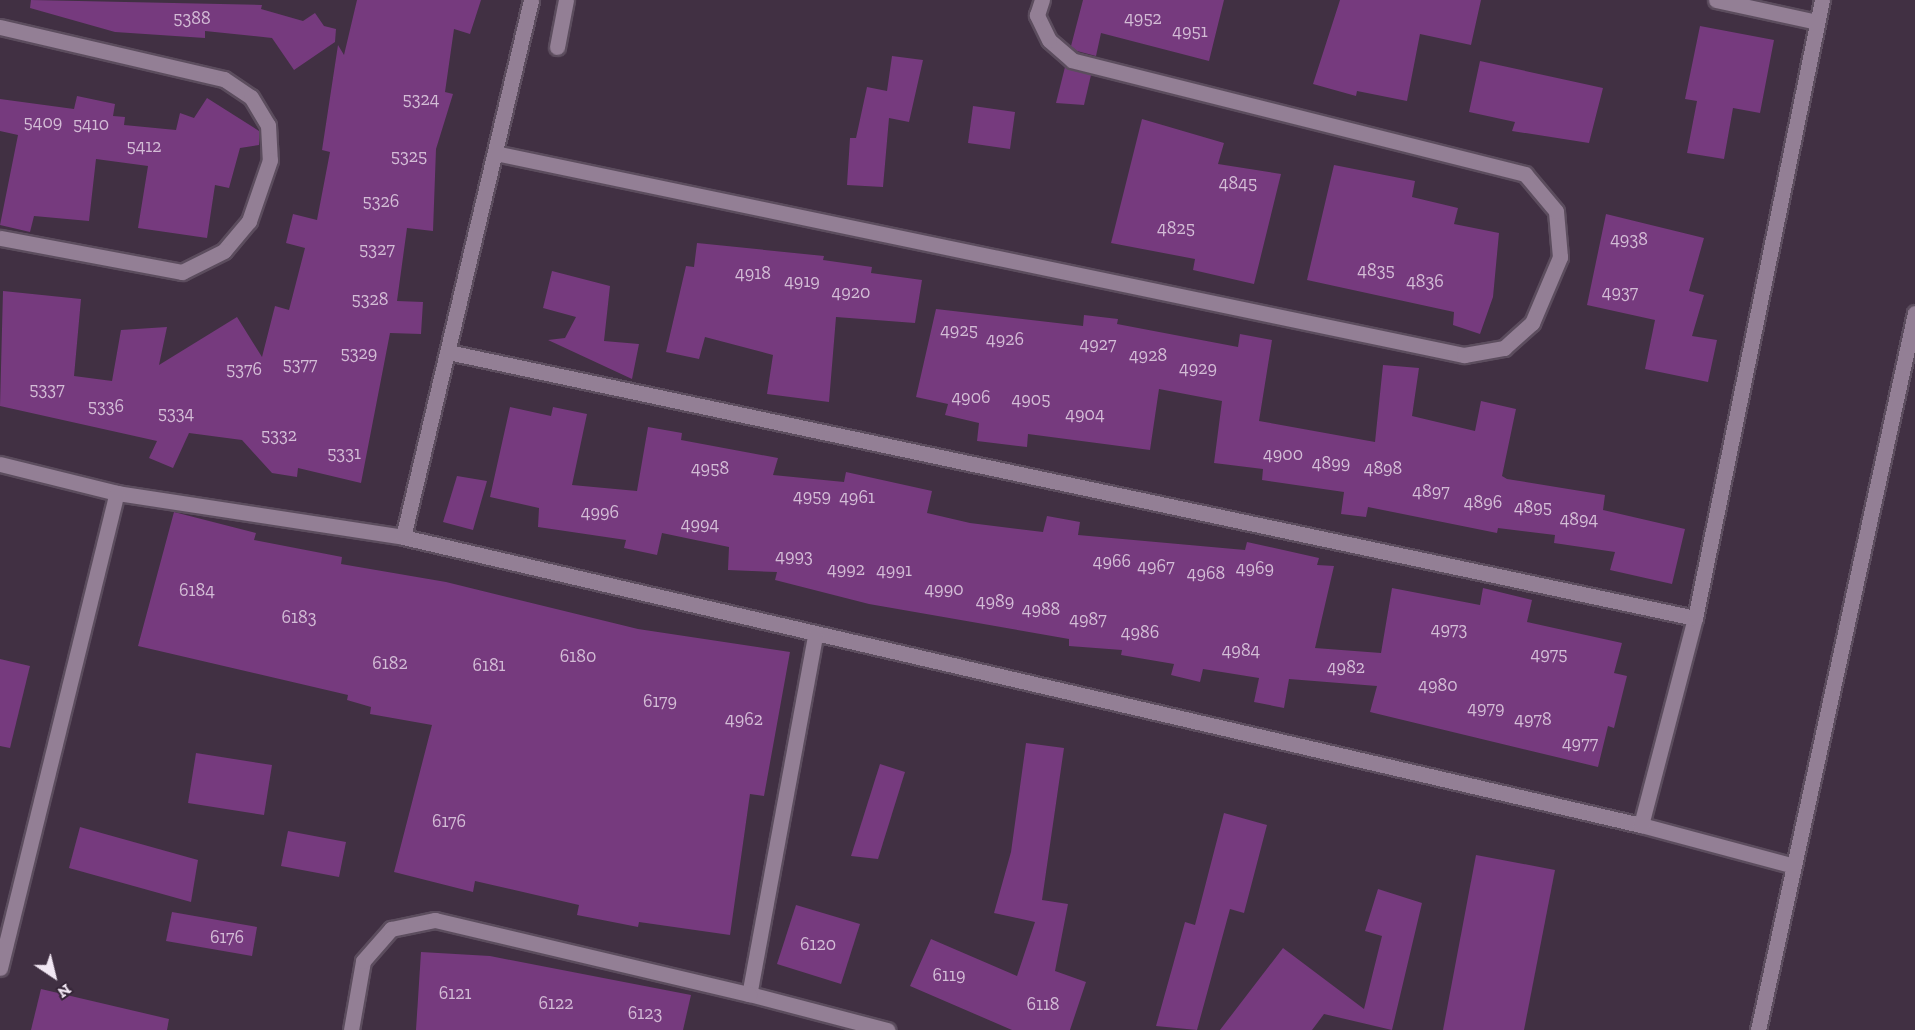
<!DOCTYPE html>
<style>
body{margin:0}
#map{position:relative;width:1915px;height:1030px;overflow:hidden;background:#413043;font-family:"Zilla Slab",serif}
div>[style]{position:absolute}
[style*='--x']{left:calc(var(--x)*1px);top:calc(var(--y)*1px);width:calc(var(--w)*1px);rotate:calc(var(--a)*1deg)}
.building>*{inset:0;background:#763a7e}
.roads{filter:drop-shadow(2px 0 #5c4d5e) drop-shadow(-2px 0 #5c4d5e) drop-shadow(0 2px #5c4d5e) drop-shadow(0 -2px #5c4d5e)}
.minor>*{height:15px;margin:-7.5px;padding:0 7.5px;transform-origin:7.5px;border-radius:7.5px;background:#937f95}
.tertiary>*{height:15px;margin:-7.5px;padding:0 7.5px;transform-origin:7.5px;border-radius:7.5px;background:#937f95}
span{translate:-50% -50%;white-space:nowrap;text-align:center;line-height:1.15;-webkit-text-stroke:4.5px #362638;paint-order:stroke}
.number-label{font-size:18px;color:#d3bcd6}
.number-label span{-webkit-text-stroke-width:0}
.north{position:absolute;left:24px;top:946px;width:60px;height:60px;-webkit-text-stroke:4px #362638;paint-order:stroke;rotate:145deg;font-size:16px;font-weight:700;line-height:24px;text-align:center;color:#f2e7f4}
.north::after{content:'';display:block;margin:auto;width:21px;height:27px;background:#f2e7f4;clip-path:polygon(50% 0,100% 100%,50% 72%,0 100%)}
</style>
<div id="map">
<div class="building">
<i style="clip-path:polygon(31px 0,262px 5px,261px 9px,303px 21px,315px 13px,324px 26px,336px 29px,335px 42px,294px 70px,272px 38px,205px 31px,205px 38px,115px 32px,30px 8px)"></i>
<i style="clip-path:polygon(357px 0,481px 0,470px 34px,454px 29px,445px 92px,453px 94px,436px 149px,433px 231px,407px 228px,397px 301px,423px 302px,421px 334px,390px 333px,361px 483px,298px 468px,297px 477px,272px 473px,242px 440px,189px 433px,173px 468px,149px 458px,157px 441px,0 406px,3px 291px,81px 299px,74px 376px,112px 381px,121px 330px,167px 327px,159px 365px,237px 317px,262px 357px,275px 306px,289px 310px,305px 248px,286px 243px,293px 214px,317px 220px,330px 152px,322px 150px,338px 45px,344px 55px)"></i>
<i style="clip-path:polygon(1083px 0,1224px 0,1209px 61px,1101px 33px,1096px 56px,1077px 51px,1071px 46px)"></i>
<i style="clip-path:polygon(1340px 0,1481px 0,1471px 45px,1420px 34px,1407px 101px,1357px 91px,1356px 96px,1313px 84px)"></i>
<i style="clip-path:polygon(1700px 26px,1774px 40px,1760px 113px,1733px 108px,1724px 159px,1687px 153px,1697px 101px,1685px 99px)"></i>
<i style="clip-path:polygon(892px 56px,923px 60px,909px 122px,889px 118px,883px 187px,847px 185px,850px 138px,856px 138px,867px 87px,887px 91px)"></i>
<i style="clip-path:polygon(1480px 61px,1603px 88px,1589px 143px,1512px 131px,1515px 122px,1469px 112px)"></i>
<i style="clip-path:polygon(1065px 67px,1091px 75px,1084px 105px,1056px 103px)"></i>
<i style="clip-path:polygon(77px 96px,115px 104px,113px 116px,125px 117px,124px 125px,176px 130px,180px 113px,194px 118px,207px 98px,259px 131px,259px 145px,240px 148px,229px 188px,215px 185px,207px 238px,138px 228px,148px 166px,96px 159px,89px 221px,34px 216px,30px 232px,0 225px,18px 135px,0 131px,0 99px,74px 109px)"></i>
<i style="clip-path:polygon(973px 106px,1015px 112px,1010px 149px,968px 143px)"></i>
<i style="clip-path:polygon(1142px 119px,1224px 143px,1218px 164px,1281px 174px,1254px 284px,1193px 270px,1195px 259px,1111px 243px)"></i>
<i style="clip-path:polygon(1334px 165px,1415px 181px,1412px 197px,1458px 208px,1454px 224px,1499px 233px,1493px 297px,1480px 334px,1453px 325px,1454px 312px,1307px 280px)"></i>
<i style="clip-path:polygon(1606px 214px,1704px 238px,1689px 291px,1704px 295px,1692px 336px,1717px 340px,1708px 382px,1645px 369px,1655px 320px,1587px 305px)"></i>
<i style="clip-path:polygon(697px 243px,824px 256px,823px 260px,872px 267px,871px 273px,922px 280px,915px 323px,836px 317px,829px 402px,767px 394px,773px 355px,705px 337px,699px 359px,666px 352px,686px 266px,694px 267px)"></i>
<i style="clip-path:polygon(552px 271px,610px 286px,604px 341px,639px 344px,632px 379px,548px 340px,565px 338px,576px 317px,543px 308px)"></i>
<i style="clip-path:polygon(936px 309px,1083px 326px,1084px 315px,1118px 319px,1117px 324px,1238px 347px,1240px 334px,1272px 340px,1259px 421px,1375px 442px,1383px 365px,1419px 368px,1412px 416px,1475px 431px,1481px 401px,1516px 409px,1502px 476px,1507px 479px,1605px 495px,1603px 510px,1685px 529px,1672px 584px,1610px 570px,1615px 552px,1554px 543px,1555px 535px,1498px 528px,1497px 533px,1368px 507px,1366px 517px,1341px 514px,1344px 492px,1262px 480px,1263px 469px,1214px 463px,1222px 401px,1159px 389px,1150px 450px,1028px 434px,1027px 447px,977px 441px,979px 423px,945px 415px,948px 404px,916px 397px)"></i>
<i style="clip-path:polygon(510px 407px,551px 416px,553px 407px,587px 414px,572px 485px,637px 491px,648px 427px,682px 433px,681px 440px,778px 458px,773px 475px,844px 482px,846px 472px,932px 491px,927px 513px,970px 523px,1043px 532px,1047px 516px,1080px 522px,1078px 535px,1245px 550px,1247px 542px,1319px 558px,1317px 565px,1334px 566px,1315px 648px,1381px 653px,1392px 588px,1480px 605px,1483px 588px,1532px 600px,1527px 622px,1622px 643px,1614px 673px,1627px 676px,1614px 728px,1608px 726px,1598px 767px,1370px 712px,1377px 686px,1289px 679px,1284px 708px,1254px 702px,1259px 678px,1203px 669px,1200px 682px,1171px 675px,1174px 664px,1121px 655px,1122px 650px,1069px 646px,1069px 639px,869px 604px,775px 580px,777px 572px,728px 570px,729px 547px,662px 533px,657px 555px,624px 548px,626px 540px,538px 527px,539px 508px,490px 497px)"></i>
<i style="clip-path:polygon(457px 476px,487px 481px,473px 530px,443px 522px)"></i>
<i style="clip-path:polygon(174px 512px,256px 533px,254px 540px,342px 557px,341px 564px,446px 582px,638px 629px,790px 652px,764px 796px,750px 794px,730px 935px,639px 922px,638px 927px,577px 915px,579px 905px,475px 881px,473px 892px,394px 872px,432px 725px,370px 714px,371px 707px,347px 700px,348px 695px,138px 646px)"></i>
<i style="clip-path:polygon(0 659px,30px 666px,10px 748px,0 746px)"></i>
<i style="clip-path:polygon(1026px 743px,1064px 748px,1042px 900px,1068px 904px,1055px 971px,1086px 982px,1070px 1030px,1012px 1030px,910px 986px,931px 939px,1017px 976px,1035px 922px,994px 913px,1011px 852px)"></i>
<i style="clip-path:polygon(196px 753px,272px 765px,264px 815px,188px 803px)"></i>
<i style="clip-path:polygon(880px 764px,905px 772px,878px 859px,851px 856px)"></i>
<i style="clip-path:polygon(1224px 813px,1267px 825px,1244px 913px,1230px 909px,1197px 1030px,1156px 1026px,1185px 922px,1195px 925px)"></i>
<i style="clip-path:polygon(80px 827px,198px 860px,191px 902px,69px 868px)"></i>
<i style="clip-path:polygon(288px 831px,346px 842px,339px 877px,281px 866px)"></i>
<i style="clip-path:polygon(1476px 855px,1555px 870px,1524px 1030px,1443px 1030px)"></i>
<i style="clip-path:polygon(1378px 889px,1422px 903px,1392px 1030px,1324px 1014px,1312px 1030px,1220px 1030px,1283px 948px,1364px 1009px,1382px 936px,1365px 931px)"></i>
<i style="clip-path:polygon(796px 905px,860px 924px,841px 984px,777px 964px)"></i>
<i style="clip-path:polygon(172px 912px,257px 927px,252px 956px,166px 941px)"></i>
<i style="clip-path:polygon(421px 952px,490px 956px,691px 995px,683px 1030px,416px 1030px)"></i>
<i style="clip-path:polygon(41px 989px,169px 1019px,167px 1030px,31px 1030px)"></i>
</div>
<div class="roads">
<div class="minor">
<i style="--x:1716;--y:0;--w:103;--a:12.3"></i>
<i style="--x:0;--y:27;--w:230;--a:13.1"></i>
<i style="--x:224;--y:79;--w:32;--a:34"></i>
<i style="--x:251;--y:97;--w:33;--a:59"></i>
<i style="--x:268;--y:125;--w:35;--a:87"></i>
<i style="--x:270;--y:160;--w:65;--a:109"></i>
<i style="--x:249;--y:221;--w:39;--a:130"></i>
<i style="--x:224;--y:251;--w:47;--a:153.4"></i>
<i style="--x:182;--y:272;--w:185;--a:-169.4"></i>
<i style="--x:557;--y:47;--w:48;--a:-79.2"></i>
<i style="--x:495;--y:153;--w:990;--a:11.78"></i>
<i style="--x:1464;--y:355;--w:41;--a:-9.9"></i>
<i style="--x:1504;--y:348;--w:38;--a:-42"></i>
<i style="--x:1532;--y:323;--w:72;--a:-67"></i>
<i style="--x:1560;--y:257;--w:46;--a:-95"></i>
<i style="--x:1556;--y:211;--w:48;--a:-130"></i>
<i style="--x:1525;--y:174;--w:467;--a:-165.9"></i>
<i style="--x:1072;--y:60;--w:30;--a:-139"></i>
<i style="--x:1049;--y:40;--w:28;--a:-116"></i>
<i style="--x:1037;--y:15;--w:16;--a:-72"></i>
<i style="--x:448;--y:352;--w:1275;--a:12.04"></i>
<i style="--x:0;--y:464;--w:121;--a:13.9"></i>
<i style="--x:117;--y:493;--w:289;--a:8.7"></i>
<i style="--x:403;--y:537;--w:1271;--a:13.1"></i>
<i style="--x:1641;--y:825;--w:158;--a:15"></i>
<i style="--x:403;--y:537;--w:552;--a:-76.59"></i>
<i style="--x:815;--y:636;--w:364;--a:100.4"></i>
<i style="--x:749;--y:994;--w:143;--a:14.6"></i>
<i style="--x:1641;--y:825;--w:214;--a:-75.4"></i>
<i style="--x:1695;--y:618;--w:631;--a:-78.39"></i>
<i style="--x:0;--y:968;--w:489;--a:-76.2"></i>
<i style="--x:351;--y:1030;--w:70;--a:-80.1"></i>
<i style="--x:363;--y:961;--w:43;--a:-48.8"></i>
<i style="--x:391;--y:929;--w:45;--a:-11.6"></i>
<i style="--x:435;--y:920;--w:323;--a:13.3"></i>
</div>
<div class="tertiary">
<i style="--x:1758;--y:1030;--w:734;--a:-77.65"></i>
</div>
</div>
<div class="number-label">
<span style="left:192px;top:18px">5388</span>
<span style="left:1143px;top:18px">4952</span>
<span style="left:1190px;top:31px">4951</span>
<span style="left:421px;top:99px">5324</span>
<span style="left:43px;top:122px">5409</span>
<span style="left:91px;top:124px">5410</span>
<span style="left:144px;top:146px">5412</span>
<span style="left:409px;top:156px">5325</span>
<span style="left:1238px;top:183px">4845</span>
<span style="left:381px;top:201px">5326</span>
<span style="left:1176px;top:228px">4825</span>
<span style="left:1629px;top:239px">4938</span>
<span style="left:377px;top:249px">5327</span>
<span style="left:1376px;top:270px">4835</span>
<span style="left:753px;top:273px">4918</span>
<span style="left:802px;top:281px">4919</span>
<span style="left:1425px;top:281px">4836</span>
<span style="left:851px;top:292px">4920</span>
<span style="left:1620px;top:292px">4937</span>
<span style="left:370px;top:299px">5328</span>
<span style="left:959px;top:330px">4925</span>
<span style="left:1005px;top:339px">4926</span>
<span style="left:1098px;top:344px">4927</span>
<span style="left:359px;top:353px">5329</span>
<span style="left:1148px;top:355px">4928</span>
<span style="left:300px;top:364px">5377</span>
<span style="left:1198px;top:368px">4929</span>
<span style="left:244px;top:369px">5376</span>
<span style="left:47px;top:389px">5337</span>
<span style="left:971px;top:397px">4906</span>
<span style="left:1031px;top:399px">4905</span>
<span style="left:106px;top:406px">5336</span>
<span style="left:176px;top:413px">5334</span>
<span style="left:1085px;top:414px">4904</span>
<span style="left:279px;top:435px">5332</span>
<span style="left:344px;top:453px">5331</span>
<span style="left:1283px;top:454px">4900</span>
<span style="left:1331px;top:463px">4899</span>
<span style="left:710px;top:468px">4958</span>
<span style="left:1383px;top:468px">4898</span>
<span style="left:1431px;top:491px">4897</span>
<span style="left:812px;top:496px">4959</span>
<span style="left:857px;top:497px">4961</span>
<span style="left:1483px;top:502px">4896</span>
<span style="left:1533px;top:507px">4895</span>
<span style="left:600px;top:512px">4996</span>
<span style="left:1579px;top:519px">4894</span>
<span style="left:700px;top:524px">4994</span>
<span style="left:794px;top:556px">4993</span>
<span style="left:1112px;top:561px">4966</span>
<span style="left:1156px;top:566px">4967</span>
<span style="left:1255px;top:568px">4969</span>
<span style="left:846px;top:569px">4992</span>
<span style="left:894px;top:570px">4991</span>
<span style="left:1206px;top:573px">4968</span>
<span style="left:944px;top:589px">4990</span>
<span style="left:197px;top:590px">6184</span>
<span style="left:995px;top:601px">4989</span>
<span style="left:1041px;top:609px">4988</span>
<span style="left:299px;top:617px">6183</span>
<span style="left:1088px;top:619px">4987</span>
<span style="left:1449px;top:629px">4973</span>
<span style="left:1140px;top:632px">4986</span>
<span style="left:1241px;top:650px">4984</span>
<span style="left:1549px;top:654px">4975</span>
<span style="left:578px;top:656px">6180</span>
<span style="left:390px;top:663px">6182</span>
<span style="left:489px;top:665px">6181</span>
<span style="left:1346px;top:667px">4982</span>
<span style="left:1438px;top:685px">4980</span>
<span style="left:660px;top:701px">6179</span>
<span style="left:1486px;top:708px">4979</span>
<span style="left:744px;top:719px">4962</span>
<span style="left:1533px;top:719px">4978</span>
<span style="left:1580px;top:743px">4977</span>
<span style="left:449px;top:821px">6176</span>
<span style="left:227px;top:937px">6176</span>
<span style="left:818px;top:944px">6120</span>
<span style="left:949px;top:975px">6119</span>
<span style="left:455px;top:993px">6121</span>
<span style="left:556px;top:1003px">6122</span>
<span style="left:1043px;top:1004px">6118</span>
<span style="left:645px;top:1013px">6123</span>
</div>
<div class="north">N</div>
</div>
